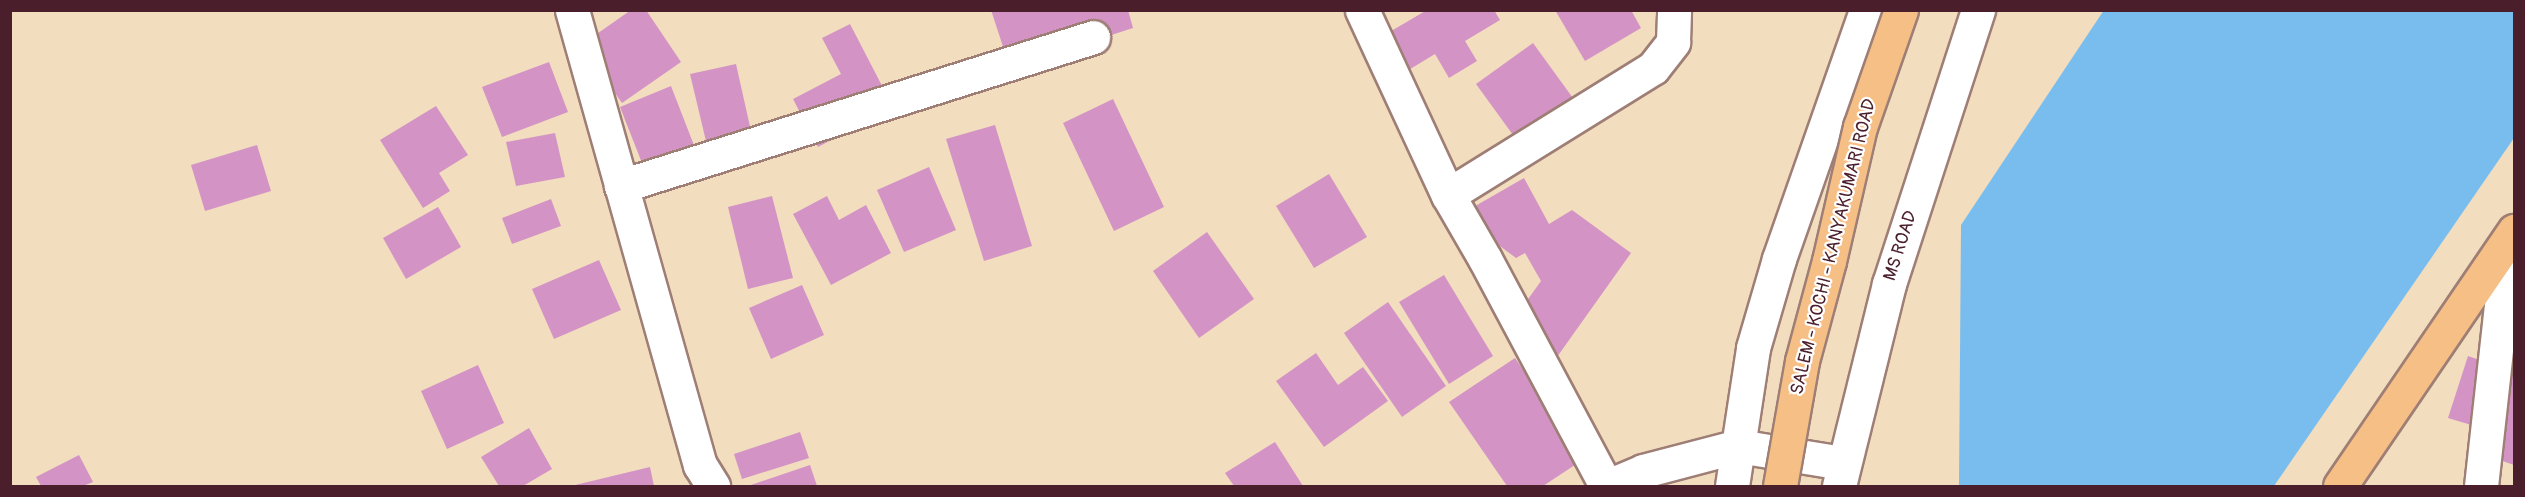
<!DOCTYPE html>
<style>
body{margin:0}
#map{position:relative;width:2525px;height:497px;overflow:hidden;background:#f2ddbf;font-family:Pangolin,sans-serif}
div>[style]{position:absolute}
[style*='--x']{left:calc(var(--x)*1px);top:calc(var(--y)*1px);width:calc(var(--w)*1px);rotate:calc(var(--a)*1deg)}
.water>*{inset:0;background:#79bdef}
.building>*{inset:0;background:#d394c5}
.roads{filter:drop-shadow(2px 0 #9e7e75) drop-shadow(-2px 0 #9e7e75) drop-shadow(0 2px #9e7e75) drop-shadow(0 -2px #9e7e75)}
.minor>*{height:33px;margin:-16.5px;padding:0 16.5px;transform-origin:16.5px;border-radius:16.5px;background:#fff}
.major>*{height:33px;margin:-16.5px;padding:0 16.5px;transform-origin:16.5px;border-radius:16.5px;background:#f5bf86}
.bridges{filter:drop-shadow(2px 0 #9e7e75) drop-shadow(-2px 0 #9e7e75) drop-shadow(0 2px #9e7e75) drop-shadow(0 -2px #9e7e75)}
.highway-bridge>*{height:33px;margin:-16.5px;padding:0 16.5px;transform-origin:16.5px;border-radius:16.5px;background:#f5bf86}
span{translate:-50% -50%;white-space:nowrap;text-align:center;line-height:1.15;-webkit-text-stroke:4.5px #fff;paint-order:stroke}
.street-label{font-size:18px;color:#4a1f2b}
.frame{position:absolute;inset:0;border:12px solid #4a1f2b;pointer-events:none}
</style>
<div id="map">
<div class="water">
<i style="clip-path:polygon(2104px 10px,2514px 11px,2514px 138px,2274px 486px,1959px 486px,1961px 225px)"></i>
</div>
<div class="building">
<i style="clip-path:polygon(631px 10px,646px 10px,681px 62px,622px 103px,581px 45px)"></i>
<i style="clip-path:polygon(991px 10px,1128px 10px,1133px 28px,1010px 68px)"></i>
<i style="clip-path:polygon(1427px 10px,1494px 10px,1500px 20px,1465px 41px,1477px 61px,1449px 78px,1435px 54px,1402px 74px,1381px 37px)"></i>
<i style="clip-path:polygon(1555px 10px,1631px 10px,1641px 28px,1585px 61px)"></i>
<i style="clip-path:polygon(850px 24px,893px 107px,818px 147px,793px 99px,841px 74px,822px 38px)"></i>
<i style="clip-path:polygon(1533px 43px,1578px 105px,1521px 146px,1476px 84px)"></i>
<i style="clip-path:polygon(549px 62px,568px 112px,502px 137px,482px 87px)"></i>
<i style="clip-path:polygon(736px 64px,755px 149px,710px 158px,690px 74px)"></i>
<i style="clip-path:polygon(671px 86px,702px 166px,651px 186px,620px 107px)"></i>
<i style="clip-path:polygon(1113px 99px,1164px 207px,1114px 231px,1063px 123px)"></i>
<i style="clip-path:polygon(436px 106px,468px 155px,439px 173px,450px 191px,423px 208px,380px 140px)"></i>
<i style="clip-path:polygon(995px 125px,1032px 246px,984px 261px,946px 139px)"></i>
<i style="clip-path:polygon(555px 133px,565px 177px,516px 186px,506px 142px)"></i>
<i style="clip-path:polygon(257px 145px,271px 191px,205px 211px,191px 165px)"></i>
<i style="clip-path:polygon(929px 167px,956px 230px,904px 252px,877px 190px)"></i>
<i style="clip-path:polygon(1329px 174px,1367px 237px,1314px 268px,1276px 206px)"></i>
<i style="clip-path:polygon(1524px 178px,1549px 224px,1572px 210px,1631px 253px,1557px 357px,1511px 323px,1541px 281px,1525px 253px,1516px 258px,1485px 235px,1470px 209px)"></i>
<i style="clip-path:polygon(772px 196px,793px 278px,748px 289px,728px 207px)"></i>
<i style="clip-path:polygon(827px 196px,839px 220px,866px 205px,891px 253px,831px 285px,793px 214px)"></i>
<i style="clip-path:polygon(551px 199px,561px 226px,512px 244px,502px 218px)"></i>
<i style="clip-path:polygon(438px 207px,461px 247px,406px 279px,383px 238px)"></i>
<i style="clip-path:polygon(1207px 232px,1254px 299px,1199px 338px,1153px 271px)"></i>
<i style="clip-path:polygon(599px 260px,621px 310px,554px 339px,532px 289px)"></i>
<i style="clip-path:polygon(1444px 275px,1493px 356px,1449px 384px,1399px 302px)"></i>
<i style="clip-path:polygon(802px 285px,824px 335px,771px 359px,749px 308px)"></i>
<i style="clip-path:polygon(1388px 302px,1446px 386px,1402px 417px,1344px 333px)"></i>
<i style="clip-path:polygon(1316px 353px,1338px 385px,1363px 367px,1388px 401px,1324px 447px,1276px 381px)"></i>
<i style="clip-path:polygon(2468px 356px,2497px 366px,2478px 427px,2448px 418px)"></i>
<i style="clip-path:polygon(1515px 358px,1584px 459px,1543px 486px,1507px 486px,1449px 402px)"></i>
<i style="clip-path:polygon(478px 365px,504px 423px,447px 449px,421px 391px)"></i>
<i style="clip-path:polygon(2508px 366px,2514px 368px,2514px 465px,2479px 453px)"></i>
<i style="clip-path:polygon(529px 428px,552px 469px,523px 486px,499px 486px,481px 457px)"></i>
<i style="clip-path:polygon(800px 432px,809px 458px,742px 479px,734px 454px)"></i>
<i style="clip-path:polygon(1275px 442px,1303px 486px,1234px 486px,1225px 473px)"></i>
<i style="clip-path:polygon(79px 455px,93px 482px,83px 486px,41px 486px,36px 477px)"></i>
<i style="clip-path:polygon(810px 465px,817px 486px,748px 486px)"></i>
<i style="clip-path:polygon(650px 467px,654px 486px,571px 486px)"></i>
</div>
<div class="roads">
<div class="minor">
<i style="--x:572;--y:10;--w:473;--a:74.3"></i>
<i style="--x:700;--y:465;--w:25;--a:58"></i>
<i style="--x:1362;--y:10;--w:204;--a:65.1"></i>
<i style="--x:1448;--y:195;--w:74;--a:60"></i>
<i style="--x:1485;--y:259;--w:257;--a:61.9"></i>
<i style="--x:621;--y:186;--w:495;--a:-17.5"></i>
<i style="--x:1448;--y:195;--w:241;--a:-31.8"></i>
<i style="--x:1653;--y:68;--w:33;--a:-52"></i>
<i style="--x:1673;--y:42;--w:32;--a:-88"></i>
<i style="--x:1608;--y:486;--w:38;--a:-23"></i>
<i style="--x:1643;--y:471;--w:98;--a:-14.7"></i>
<i style="--x:1738;--y:446;--w:106;--a:9.2"></i>
<i style="--x:1732;--y:486;--w:140;--a:-81.3"></i>
<i style="--x:1753;--y:348;--w:93;--a:-73.7"></i>
<i style="--x:1779;--y:259;--w:264;--a:-70.7"></i>
<i style="--x:1839;--y:486;--w:208;--a:-76.1"></i>
<i style="--x:1889;--y:284;--w:288;--a:-72"></i>
<i style="--x:2481;--y:486;--w:247;--a:-83.7"></i>
</div>
<div class="major">
<i style="--x:2340;--y:486;--w:309;--a:-55.7"></i>
</div>
</div>
<div class="bridges">
<div class="highway-bridge">
<i style="--x:1780;--y:486;--w:127;--a:-80"></i>
<i style="--x:1802;--y:361;--w:104;--a:-74.9"></i>
<i style="--x:1829;--y:261;--w:138;--a:-77"></i>
<i style="--x:1860;--y:127;--w:124;--a:-70.7"></i>
</div>
</div>
<div class="street-label">
<span style="left:1901px;top:246px;rotate:-72deg">MS ROAD</span>
<span style="left:1834px;top:247px;rotate:-76deg">SALEM - KOCHI - KANYAKUMARI ROAD</span>
</div>
<div class="frame"></div>
</div>
